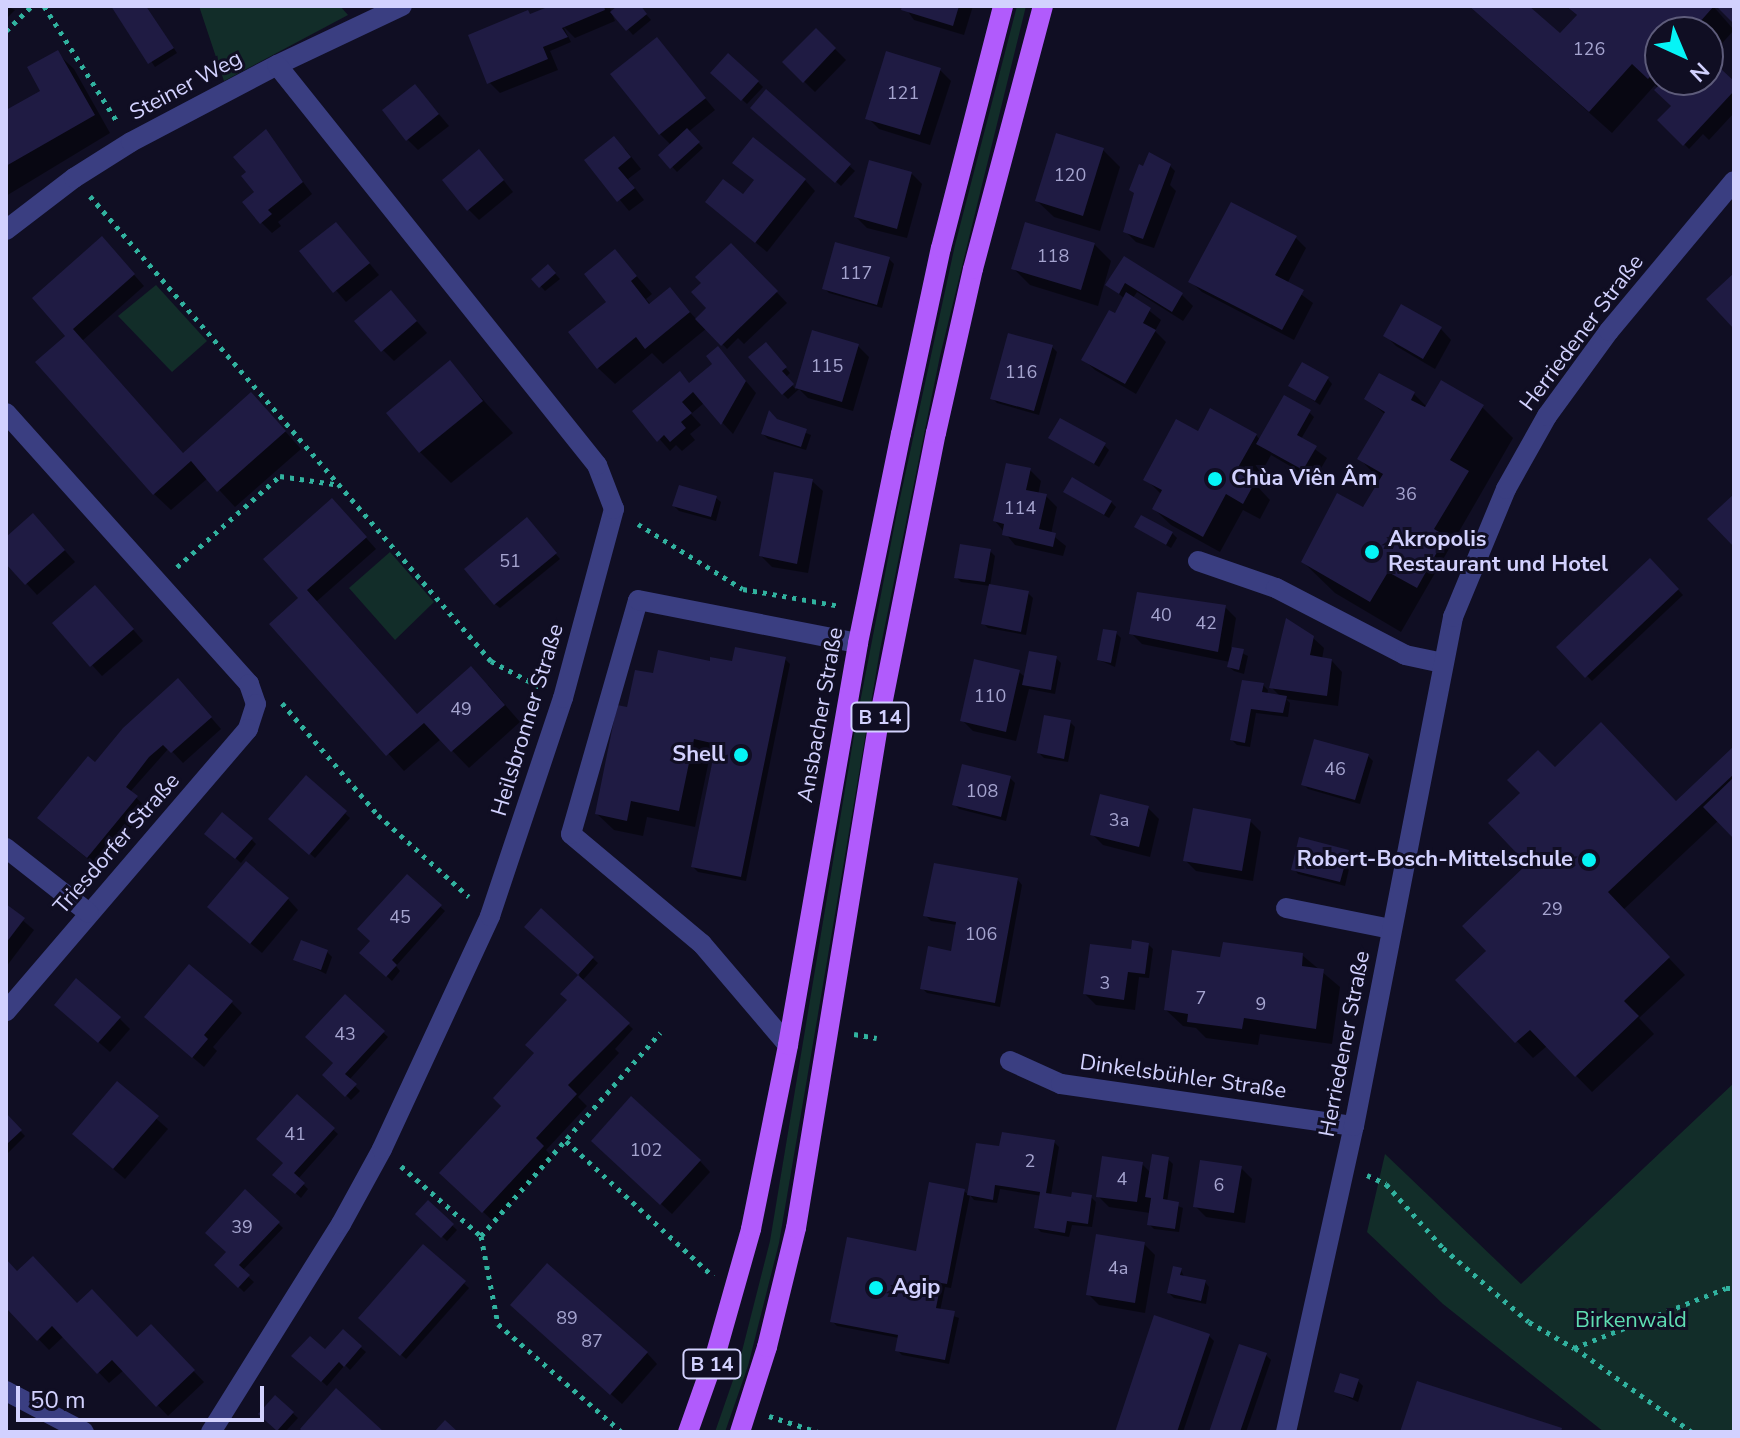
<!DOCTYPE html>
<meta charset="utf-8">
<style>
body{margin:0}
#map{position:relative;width:1740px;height:1438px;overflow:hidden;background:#100e23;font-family:"Nunito Sans",sans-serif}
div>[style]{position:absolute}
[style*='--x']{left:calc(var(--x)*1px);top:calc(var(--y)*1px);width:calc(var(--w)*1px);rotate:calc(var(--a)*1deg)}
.green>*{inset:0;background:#122d29}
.shadow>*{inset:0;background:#0007}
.building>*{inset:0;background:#1f1b43}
.path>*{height:5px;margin-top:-2.5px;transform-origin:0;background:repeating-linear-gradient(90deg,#31b29f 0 4px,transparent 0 10px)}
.minor>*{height:20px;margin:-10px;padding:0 10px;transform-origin:10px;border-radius:10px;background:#3a3e81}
.major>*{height:20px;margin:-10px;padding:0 10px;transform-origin:10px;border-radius:10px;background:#b15bfc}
.dots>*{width:22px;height:22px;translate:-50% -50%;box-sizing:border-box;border:4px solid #100e23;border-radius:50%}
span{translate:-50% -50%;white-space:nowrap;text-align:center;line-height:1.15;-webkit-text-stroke:6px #100e23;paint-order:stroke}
.number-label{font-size:18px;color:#a5a4cf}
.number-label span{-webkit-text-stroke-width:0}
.shield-label span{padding:2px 6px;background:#100e23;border:2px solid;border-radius:6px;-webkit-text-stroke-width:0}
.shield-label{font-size:20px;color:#d2d1fe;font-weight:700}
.street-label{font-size:22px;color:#d2d1fe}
.poi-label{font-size:22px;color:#d2d1fe;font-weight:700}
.left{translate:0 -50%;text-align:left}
.right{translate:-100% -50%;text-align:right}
.park-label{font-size:22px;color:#5fddb2}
.frame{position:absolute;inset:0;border:8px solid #d2d1fe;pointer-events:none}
.north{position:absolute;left:1644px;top:16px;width:80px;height:80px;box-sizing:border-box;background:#100e23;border:2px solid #5e5c7b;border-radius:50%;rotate:136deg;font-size:22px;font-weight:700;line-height:32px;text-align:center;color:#d2d1fe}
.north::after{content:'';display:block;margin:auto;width:28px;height:36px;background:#05f4f6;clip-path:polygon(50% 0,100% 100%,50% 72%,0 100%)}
.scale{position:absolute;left:16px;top:1386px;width:248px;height:36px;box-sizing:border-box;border:4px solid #d2d1fe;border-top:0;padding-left:10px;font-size:24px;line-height:28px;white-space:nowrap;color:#d2d1fe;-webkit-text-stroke:6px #100e23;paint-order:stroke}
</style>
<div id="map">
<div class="green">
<i style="clip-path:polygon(199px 6px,340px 6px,348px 15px,224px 81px)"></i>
<i style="clip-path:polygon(1017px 6px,1026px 6px,940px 356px,880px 650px,779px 1243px,748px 1366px,725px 1432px,715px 1432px,739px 1363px,770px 1241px,856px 723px,897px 512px,955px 245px)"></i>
<i style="clip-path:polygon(156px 285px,207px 341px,172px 372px,118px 316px)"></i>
<i style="clip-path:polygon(390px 552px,434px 602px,395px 640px,349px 588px)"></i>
<i style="clip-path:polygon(1734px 1083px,1734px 1432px,1604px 1432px,1443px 1304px,1367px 1232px,1385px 1154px,1521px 1284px)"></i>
</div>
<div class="shadow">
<i style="clip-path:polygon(6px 6px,15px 10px,6px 19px)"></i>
<i style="clip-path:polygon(113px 6px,146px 6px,177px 53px,155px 67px)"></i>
<i style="clip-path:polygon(551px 6px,609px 6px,615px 21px,575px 38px,563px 26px,571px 42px,550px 51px,558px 70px,500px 93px,489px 82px,531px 16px)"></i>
<i style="clip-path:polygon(620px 6px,639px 6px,651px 20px,633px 35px,613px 12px)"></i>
<i style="clip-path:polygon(904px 6px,973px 6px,964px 35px,914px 20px)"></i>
<i style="clip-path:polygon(1469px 6px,1526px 6px,1560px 36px,1578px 16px,1566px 6px,1713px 6px,1734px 30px,1708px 59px,1708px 32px,1660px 32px,1660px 80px,1708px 80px,1708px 60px,1734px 84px,1734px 113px,1709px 140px,1703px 134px,1689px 149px,1660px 120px,1673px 106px,1655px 85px,1612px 133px)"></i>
<i style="clip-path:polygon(816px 30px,846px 60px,815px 92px,784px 62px)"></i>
<i style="clip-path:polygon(657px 40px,715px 110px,688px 132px,703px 148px,677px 172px,661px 155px,671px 145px,660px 134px)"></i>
<i style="clip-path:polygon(57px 53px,74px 69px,110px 133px,6px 196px,6px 114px,43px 91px)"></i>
<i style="clip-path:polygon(940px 70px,951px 81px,930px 145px,879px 129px,868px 118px)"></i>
<i style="clip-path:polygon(718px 78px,758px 82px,763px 87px,747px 104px)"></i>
<i style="clip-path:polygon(415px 86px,449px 126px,418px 150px,407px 139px)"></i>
<i style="clip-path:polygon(766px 92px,855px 171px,841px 186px,757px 112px)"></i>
<i style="clip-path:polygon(266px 132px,312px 194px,278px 222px,281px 226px,272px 233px,261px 222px,257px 193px,248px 172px)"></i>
<i style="clip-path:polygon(625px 149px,641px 169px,628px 179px,644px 200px,629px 211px,587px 160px)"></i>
<i style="clip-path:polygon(1103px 150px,1120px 167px,1100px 231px,1054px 217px,1037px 201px)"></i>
<i style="clip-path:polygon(490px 163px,513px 192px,479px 220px,468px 209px)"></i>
<i style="clip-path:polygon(1170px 166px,1175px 171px,1170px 185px,1176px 191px,1154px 248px,1136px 242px,1125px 231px)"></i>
<i style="clip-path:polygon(911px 173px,922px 184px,907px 238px,867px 228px,856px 217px)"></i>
<i style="clip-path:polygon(805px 180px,815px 191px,767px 252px,707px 202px)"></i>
<i style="clip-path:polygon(346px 235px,379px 275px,346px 302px,302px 251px)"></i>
<i style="clip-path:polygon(1295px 237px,1306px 248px,1287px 284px,1313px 303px,1294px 340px,1202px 292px,1191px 282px)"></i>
<i style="clip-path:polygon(1094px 244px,1111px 261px,1098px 306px,1030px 285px,1014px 269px)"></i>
<i style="clip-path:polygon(731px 245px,787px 303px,744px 344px,738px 338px,727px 349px,707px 328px,663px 364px,652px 353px,615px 384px,598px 368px,615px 251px,652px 294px,646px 299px,651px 305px,670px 290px,697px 320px,709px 308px)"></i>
<i style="clip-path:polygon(112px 250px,144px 286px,82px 341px,184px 455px,268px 412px,301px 449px,235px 507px,208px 478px,171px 510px,154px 494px,68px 336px)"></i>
<i style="clip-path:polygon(889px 259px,894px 264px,882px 308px,829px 293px,824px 288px)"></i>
<i style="clip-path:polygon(1124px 259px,1182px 295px,1193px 306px,1183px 321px,1137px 292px,1133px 298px,1161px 320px,1155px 331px,1166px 342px,1136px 394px,1095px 370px,1084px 360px,1125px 299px,1108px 285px)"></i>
<i style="clip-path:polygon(548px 266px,560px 279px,545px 291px,534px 279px)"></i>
<i style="clip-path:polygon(401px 303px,427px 333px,394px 361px,383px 350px)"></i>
<i style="clip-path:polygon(1441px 329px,1451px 340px,1435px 369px,1396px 346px,1385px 335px)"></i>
<i style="clip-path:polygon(813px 332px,858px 346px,869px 357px,853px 411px,808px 398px,799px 389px,788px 399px,783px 394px,770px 350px,790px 373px,786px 377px,796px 390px)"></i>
<i style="clip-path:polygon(1052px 347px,1057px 352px,1039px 415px,997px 403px,992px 398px)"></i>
<i style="clip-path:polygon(728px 360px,756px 393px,733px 434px,704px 403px,691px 414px,701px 425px,690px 434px,695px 440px,682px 451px,676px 445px,670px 451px,635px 411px,690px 385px,715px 364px)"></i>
<i style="clip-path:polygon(450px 363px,513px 433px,451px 483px,420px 452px)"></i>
<i style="clip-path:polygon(1328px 379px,1332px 384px,1320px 405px,1290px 385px)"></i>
<i style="clip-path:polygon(1414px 394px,1427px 407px,1482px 407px,1513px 438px,1401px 632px,1335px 593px,1303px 562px,1363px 510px,1381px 481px,1360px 459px,1386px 415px,1367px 399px)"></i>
<i style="clip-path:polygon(1309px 412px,1314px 417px,1301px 439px,1327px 458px,1314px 480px,1271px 455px,1255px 484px,1270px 500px,1260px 519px,1243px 510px,1220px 552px,1171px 525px,1154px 509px,1162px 495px,1146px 479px,1199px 434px,1256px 435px,1260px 440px)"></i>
<i style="clip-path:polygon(777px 421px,811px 435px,806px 450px,768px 439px,763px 434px)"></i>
<i style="clip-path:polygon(1051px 438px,1104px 445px,1109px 450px,1099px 467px)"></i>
<i style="clip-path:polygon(1030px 470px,1041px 481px,1038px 495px,1046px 496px,1057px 507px,1051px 534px,1066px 546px,1063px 556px,1015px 545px,995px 521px)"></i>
<i style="clip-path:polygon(812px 481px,823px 491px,808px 573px,772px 567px,761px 556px)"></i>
<i style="clip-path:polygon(1071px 496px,1111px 502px,1116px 507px,1109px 518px)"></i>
<i style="clip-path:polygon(716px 498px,721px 502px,716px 521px,679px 511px,674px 506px)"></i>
<i style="clip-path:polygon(343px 512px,376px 549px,316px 602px,418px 716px,488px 685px,520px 722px,469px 768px,441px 739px,404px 771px,272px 624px,301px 598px)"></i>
<i style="clip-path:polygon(531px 525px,560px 559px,500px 608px,495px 604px)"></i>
<i style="clip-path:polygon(44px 527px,75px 562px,37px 595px,6px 561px,6px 540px)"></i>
<i style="clip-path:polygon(1136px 527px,1172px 533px,1177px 538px,1171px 548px)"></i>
<i style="clip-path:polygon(990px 551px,995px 556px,990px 586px,1028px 593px,1033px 598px,1026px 635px,988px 628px,983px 623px,990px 586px,961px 582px,956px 577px)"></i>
<i style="clip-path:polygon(1650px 560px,1683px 595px,1592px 681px,1559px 647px)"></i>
<i style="clip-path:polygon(106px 598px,143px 641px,102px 676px,92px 665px)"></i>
<i style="clip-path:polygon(1225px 607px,1236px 618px,1231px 648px,1248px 656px,1244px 674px,1234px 671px,1229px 667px,1230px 662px,1142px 644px,1131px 633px)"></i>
<i style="clip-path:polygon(1116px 633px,1121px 638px,1115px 667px,1099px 660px)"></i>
<i style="clip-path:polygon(1312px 637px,1324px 648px,1322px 659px,1332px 661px,1342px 672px,1338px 706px,1286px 699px,1290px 703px,1288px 717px,1256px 713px,1250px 747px,1237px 745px,1232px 740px,1263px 685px,1268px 690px,1267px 695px,1281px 697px,1271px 687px)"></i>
<i style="clip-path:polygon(1056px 658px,1061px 663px,1055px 694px,1029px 689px,1016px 741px,973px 731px,962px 720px,1019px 672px,1026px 678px)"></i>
<i style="clip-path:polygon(785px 659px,790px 664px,746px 881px,698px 872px,693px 867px,718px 747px,712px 746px,695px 827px,647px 817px,643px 836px,614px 830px,597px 814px,629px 710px,655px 676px,709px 662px)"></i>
<i style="clip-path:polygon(189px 692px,221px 729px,183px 763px,169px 748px,130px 792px,147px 808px,99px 868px,51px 829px,95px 765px)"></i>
<i style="clip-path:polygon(1070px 722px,1075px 727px,1068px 762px,1044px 758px,1039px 753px)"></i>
<i style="clip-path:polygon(1734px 749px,1734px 836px,1719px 820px,1623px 910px,1685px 975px,1639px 1018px,1654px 1034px,1592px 1092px,1547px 1046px,1533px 1058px,1458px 980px,1489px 951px,1529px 865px,1555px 769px,1676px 803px)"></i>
<i style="clip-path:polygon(1368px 756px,1373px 761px,1360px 804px,1308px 789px,1303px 784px)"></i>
<i style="clip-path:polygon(306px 778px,350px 818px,315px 858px,271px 819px)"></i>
<i style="clip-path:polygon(1010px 778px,1015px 783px,1006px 821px,959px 809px,954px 804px)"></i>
<i style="clip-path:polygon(1148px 808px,1159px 819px,1150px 857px,1103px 845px,1092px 834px)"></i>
<i style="clip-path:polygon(1250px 821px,1261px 832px,1253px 881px,1196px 871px,1185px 860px)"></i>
<i style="clip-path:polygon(212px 838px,251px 839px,256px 844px,241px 863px)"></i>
<i style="clip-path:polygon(1348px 852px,1352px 856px,1345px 886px,1298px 874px,1294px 869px)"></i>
<i style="clip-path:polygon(407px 877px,445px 911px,396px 966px,400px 971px,392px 981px,362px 953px,373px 941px)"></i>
<i style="clip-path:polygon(1018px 880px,1022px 885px,1000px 1007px,927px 993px,922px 988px,952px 953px,957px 925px,931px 921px,926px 916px)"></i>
<i style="clip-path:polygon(288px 899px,298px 910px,262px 953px,220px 918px)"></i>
<i style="clip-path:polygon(6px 906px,34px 930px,6px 967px)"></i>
<i style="clip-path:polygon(541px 911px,598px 963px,582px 981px,633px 1029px,615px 1049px,619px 1053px,578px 1097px,587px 1106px,546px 1150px,553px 1158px,494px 1222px,441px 1173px,504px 1106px,569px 1001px,563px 994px,580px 975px,527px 926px)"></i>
<i style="clip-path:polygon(1148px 944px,1153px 949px,1149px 978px,1139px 977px,1135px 1010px,1096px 1005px,1085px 994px,1130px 951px)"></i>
<i style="clip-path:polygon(327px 952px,332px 957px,326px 974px,296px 959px)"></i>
<i style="clip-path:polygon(1302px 955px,1340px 987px,1332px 1044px,1260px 1034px,1258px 1045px,1206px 1038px,1196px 1028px,1183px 1026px,1166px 1010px,1222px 959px)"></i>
<i style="clip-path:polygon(345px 996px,388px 1037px,349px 1080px,360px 1091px,351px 1100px,325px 1075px,336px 1063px)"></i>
<i style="clip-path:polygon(232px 1003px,242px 1013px,213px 1047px,217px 1051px,204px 1067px,158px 1028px)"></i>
<i style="clip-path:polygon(67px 1015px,119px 1018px,130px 1029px,110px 1052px)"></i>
<i style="clip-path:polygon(117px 1084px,168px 1129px,125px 1179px,85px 1145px)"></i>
<i style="clip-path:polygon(297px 1097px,338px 1134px,298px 1179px,308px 1189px,301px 1198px,275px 1175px,286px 1163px)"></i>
<i style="clip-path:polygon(6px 1116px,25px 1136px,6px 1155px)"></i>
<i style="clip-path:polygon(1054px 1142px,1059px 1147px,1051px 1195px,1073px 1199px,1091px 1197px,1096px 1202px,1092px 1227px,1072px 1225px,1069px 1237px,1041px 1232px,1036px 1227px,1042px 1196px,1000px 1189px,997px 1203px,974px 1200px,970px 1195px,951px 1288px,945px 1287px,940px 1311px,959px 1318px,949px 1364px,902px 1355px,897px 1350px,899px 1338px,837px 1326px,832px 1321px,917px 1253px,964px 1191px,969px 1195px,978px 1145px,1001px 1149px)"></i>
<i style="clip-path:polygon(604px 1152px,700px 1161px,710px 1172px,672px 1214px)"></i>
<i style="clip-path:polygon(1168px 1159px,1173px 1164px,1167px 1202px,1183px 1208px,1179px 1232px,1154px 1229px,1149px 1224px,1150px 1213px,1109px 1207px,1098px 1196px,1142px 1164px,1151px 1173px)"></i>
<i style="clip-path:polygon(1241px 1168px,1252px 1179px,1245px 1223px,1206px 1217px,1195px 1206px)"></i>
<i style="clip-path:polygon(245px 1192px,283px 1228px,242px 1271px,254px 1282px,244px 1292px,216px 1265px,228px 1252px)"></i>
<i style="clip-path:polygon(428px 1203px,457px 1230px,447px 1241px,418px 1214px)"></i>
<i style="clip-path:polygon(1144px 1244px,1155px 1255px,1145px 1313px,1099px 1305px,1088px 1294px)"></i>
<i style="clip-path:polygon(423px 1246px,469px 1288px,406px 1359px,360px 1318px)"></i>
<i style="clip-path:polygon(6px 1261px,17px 1273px,137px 1340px,151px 1327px,204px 1382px,168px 1416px,124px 1370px,109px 1383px,64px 1336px,49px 1350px,6px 1305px)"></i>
<i style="clip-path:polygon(1180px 1269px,1185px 1278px,1205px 1282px,1209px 1287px,1206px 1304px,1174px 1298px,1169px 1293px)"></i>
<i style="clip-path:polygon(523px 1316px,647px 1353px,657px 1364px,622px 1404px)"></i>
<i style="clip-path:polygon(343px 1332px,366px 1352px,350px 1370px,345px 1365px,327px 1386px,294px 1356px,326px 1352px)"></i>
<i style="clip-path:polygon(1209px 1336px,1214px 1341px,1183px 1432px,1117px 1432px)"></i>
<i style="clip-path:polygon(1266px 1355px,1271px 1360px,1246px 1432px,1211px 1432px)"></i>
<i style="clip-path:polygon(1358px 1381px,1363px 1386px,1358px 1402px,1336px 1392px)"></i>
<i style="clip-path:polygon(276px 1398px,298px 1418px,285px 1432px,280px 1432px,260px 1414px)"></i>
</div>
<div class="building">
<i style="clip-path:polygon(111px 6px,146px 6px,174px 48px,148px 64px)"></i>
<i style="clip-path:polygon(550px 6px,604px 6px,605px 10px,562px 28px,568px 37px,543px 47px,548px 59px,487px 84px,468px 35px,528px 10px,530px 14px)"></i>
<i style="clip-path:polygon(617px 6px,641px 6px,647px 14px,626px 31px,610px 12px)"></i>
<i style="clip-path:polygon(902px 6px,959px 6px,953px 26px,901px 10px)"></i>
<i style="clip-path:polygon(1469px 6px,1529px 6px,1560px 33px,1577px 15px,1566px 6px,1714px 6px,1691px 32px,1660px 32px,1660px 66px,1648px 79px,1632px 64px,1589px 112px)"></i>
<i style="clip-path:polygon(1716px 6px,1734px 6px,1734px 24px)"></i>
<i style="clip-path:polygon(816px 28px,836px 48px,803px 83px,782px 62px)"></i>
<i style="clip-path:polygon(657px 37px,706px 98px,659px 135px,610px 74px)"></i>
<i style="clip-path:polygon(58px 50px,95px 115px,6px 166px,6px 110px,40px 91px,27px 67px)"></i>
<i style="clip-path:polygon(886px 51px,941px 68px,920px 135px,865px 119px)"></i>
<i style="clip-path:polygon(728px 53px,759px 81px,741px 101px,710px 73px)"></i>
<i style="clip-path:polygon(1708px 57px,1734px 81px,1734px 91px,1683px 146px,1657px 120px,1671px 106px,1654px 90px,1664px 80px,1708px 80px)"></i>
<i style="clip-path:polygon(415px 84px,439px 114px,406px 141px,382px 110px)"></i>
<i style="clip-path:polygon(766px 89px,851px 164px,835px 183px,750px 108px)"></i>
<i style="clip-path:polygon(687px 128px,700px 142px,670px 169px,658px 155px)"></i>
<i style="clip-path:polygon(266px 129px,303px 182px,268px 210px,272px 214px,260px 224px,242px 202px,254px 192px,241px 176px,246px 172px,233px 157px)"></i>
<i style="clip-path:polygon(1056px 133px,1104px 148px,1083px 216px,1035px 201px)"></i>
<i style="clip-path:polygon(614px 136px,631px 157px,618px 168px,635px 188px,617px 202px,584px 160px)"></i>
<i style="clip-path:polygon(753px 137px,806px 179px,755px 243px,705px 202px,723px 179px,743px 194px,754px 180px,732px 163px)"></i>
<i style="clip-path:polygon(479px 149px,504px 180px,467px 211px,442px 180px)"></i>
<i style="clip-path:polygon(1149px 152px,1171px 164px,1143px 239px,1123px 232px,1134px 193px,1129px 190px,1139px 164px,1143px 166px)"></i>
<i style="clip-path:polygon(869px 160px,912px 172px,897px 229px,854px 217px)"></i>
<i style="clip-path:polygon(1231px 202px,1297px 236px,1275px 275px,1304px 290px,1282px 330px,1188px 282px)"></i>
<i style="clip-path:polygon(336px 222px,370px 263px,333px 293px,299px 251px)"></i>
<i style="clip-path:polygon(1025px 222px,1095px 243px,1081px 290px,1011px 269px)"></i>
<i style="clip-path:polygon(102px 236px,135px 274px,73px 329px,183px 453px,251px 392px,286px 431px,217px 492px,191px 461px,153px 495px,35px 362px,65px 336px,32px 298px)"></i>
<i style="clip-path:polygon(835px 242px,890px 257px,877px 305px,822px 289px)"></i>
<i style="clip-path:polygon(731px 243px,778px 291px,721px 346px,695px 319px,706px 308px,691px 292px,701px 283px,695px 277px)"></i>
<i style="clip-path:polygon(615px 249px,637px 276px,631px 281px,649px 304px,670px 287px,690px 312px,645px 349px,636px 337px,597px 369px,568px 332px,606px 302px,584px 274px)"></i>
<i style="clip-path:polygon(1124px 256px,1183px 293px,1172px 312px,1125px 283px,1119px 294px,1105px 285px)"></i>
<i style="clip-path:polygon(548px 264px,556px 273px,539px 288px,531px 279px)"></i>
<i style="clip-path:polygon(1734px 273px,1734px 329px,1706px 299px)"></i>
<i style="clip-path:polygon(391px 290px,417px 321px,381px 352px,354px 321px)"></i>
<i style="clip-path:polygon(1126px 292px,1151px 308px,1143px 323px,1156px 330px,1125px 384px,1081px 360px,1109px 310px,1115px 313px)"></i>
<i style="clip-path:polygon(1401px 304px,1442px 327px,1423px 359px,1383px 336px)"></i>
<i style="clip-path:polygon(812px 330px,859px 344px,842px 402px,795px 388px)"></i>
<i style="clip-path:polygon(1008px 333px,1053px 345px,1034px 411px,990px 399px)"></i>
<i style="clip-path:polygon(766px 342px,787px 367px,782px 371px,794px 384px,782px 395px,748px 357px)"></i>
<i style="clip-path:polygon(718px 346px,746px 381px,721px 425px,693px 392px,682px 402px,692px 413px,681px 422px,686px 428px,670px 442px,664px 435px,657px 442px,632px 411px,680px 371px,689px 383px,712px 364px,706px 356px)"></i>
<i style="clip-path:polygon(450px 360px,483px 401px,419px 453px,386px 413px)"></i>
<i style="clip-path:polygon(1302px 362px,1329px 377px,1315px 401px,1288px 386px)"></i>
<i style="clip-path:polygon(1379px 373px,1415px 392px,1411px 400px,1425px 407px,1441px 380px,1484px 405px,1450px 460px,1469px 471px,1434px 529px,1446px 536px,1417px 588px,1388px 572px,1370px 602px,1301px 562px,1337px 493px,1363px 507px,1383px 474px,1357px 459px,1385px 412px,1364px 399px)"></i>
<i style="clip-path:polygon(1284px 395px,1311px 410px,1297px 435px,1317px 446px,1303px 470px,1256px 444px)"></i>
<i style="clip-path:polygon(1210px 408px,1257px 434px,1236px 471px,1255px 482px,1243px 504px,1226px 494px,1203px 537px,1152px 509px,1162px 490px,1143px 480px,1176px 419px,1198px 431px)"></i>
<i style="clip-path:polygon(769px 410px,777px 419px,807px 429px,801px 447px,761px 434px)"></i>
<i style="clip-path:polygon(1060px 418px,1106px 443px,1094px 464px,1048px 438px)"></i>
<i style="clip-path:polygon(1006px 463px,1031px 468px,1026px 490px,1047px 494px,1039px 529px,1056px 533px,1053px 547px,1002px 535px,1004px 524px,993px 521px)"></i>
<i style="clip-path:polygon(774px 472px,813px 479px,797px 564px,759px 556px)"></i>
<i style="clip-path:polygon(1072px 477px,1112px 501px,1104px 515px,1063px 492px)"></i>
<i style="clip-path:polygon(679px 485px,717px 496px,711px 517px,672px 506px)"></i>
<i style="clip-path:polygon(1734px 494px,1734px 547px,1707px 519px)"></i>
<i style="clip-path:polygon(332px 498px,367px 537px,307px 590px,417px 714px,471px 666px,505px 705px,451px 752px,424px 723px,386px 756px,269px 624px,298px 598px,263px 559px)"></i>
<i style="clip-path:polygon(33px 513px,65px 550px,25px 585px,6px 564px,6px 537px)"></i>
<i style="clip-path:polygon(1141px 515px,1173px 532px,1166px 545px,1134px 527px)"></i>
<i style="clip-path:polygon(527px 517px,557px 553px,494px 605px,464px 569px)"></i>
<i style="clip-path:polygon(960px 544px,991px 549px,985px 582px,954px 578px)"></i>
<i style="clip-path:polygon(1650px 558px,1679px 589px,1585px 678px,1556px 647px)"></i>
<i style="clip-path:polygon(989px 584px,1029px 591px,1021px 632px,981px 624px)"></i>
<i style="clip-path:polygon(95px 585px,134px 629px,90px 667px,52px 623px)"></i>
<i style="clip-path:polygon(1137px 592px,1226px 605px,1218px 652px,1129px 634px)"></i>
<i style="clip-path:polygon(1286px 618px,1314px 636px,1310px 655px,1332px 659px,1327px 696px,1269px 688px)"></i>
<i style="clip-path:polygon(1103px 629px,1117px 631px,1111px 663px,1097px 660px)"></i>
<i style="clip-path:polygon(735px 647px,786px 657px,741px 877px,691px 867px,716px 744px,694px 739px,679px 811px,631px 801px,627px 821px,595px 814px,617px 705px,627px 707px,635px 670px,653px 673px,658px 650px,710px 661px,710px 657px,732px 661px)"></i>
<i style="clip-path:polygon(1232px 647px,1244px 649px,1239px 670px,1227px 667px)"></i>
<i style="clip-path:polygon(1029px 651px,1057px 656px,1051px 690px,1022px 685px)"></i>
<i style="clip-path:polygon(974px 659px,1020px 670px,1006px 732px,960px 721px)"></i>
<i style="clip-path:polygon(178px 678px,212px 717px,171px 753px,163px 745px,149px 757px,126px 787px,138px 796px,87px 858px,37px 818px,88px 756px,95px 762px,123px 728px)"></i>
<i style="clip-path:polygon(1242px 680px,1264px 683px,1262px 692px,1287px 696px,1283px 713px,1251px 709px,1245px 743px,1230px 740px)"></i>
<i style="clip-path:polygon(1044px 715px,1071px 720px,1064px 759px,1037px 753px)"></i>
<i style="clip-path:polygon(1601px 722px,1676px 801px,1734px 746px,1734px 774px,1608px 892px,1670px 957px,1624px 1001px,1639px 1016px,1575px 1077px,1530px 1030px,1515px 1043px,1455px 980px,1486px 951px,1462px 926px,1527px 864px,1488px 823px,1520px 793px,1507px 780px,1538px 750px,1555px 767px)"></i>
<i style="clip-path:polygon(1314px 739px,1369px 754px,1355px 800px,1301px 785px)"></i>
<i style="clip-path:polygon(962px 764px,1011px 776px,1001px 817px,952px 805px)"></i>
<i style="clip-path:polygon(306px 775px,347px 811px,309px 855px,268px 819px)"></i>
<i style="clip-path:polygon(1734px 777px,1734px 839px,1703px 807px)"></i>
<i style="clip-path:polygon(1100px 794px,1149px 806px,1139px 847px,1090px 835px)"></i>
<i style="clip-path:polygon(1193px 808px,1251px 819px,1242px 871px,1183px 861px)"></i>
<i style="clip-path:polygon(222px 812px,253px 838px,235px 859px,204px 834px)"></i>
<i style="clip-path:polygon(1299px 837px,1349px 850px,1340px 882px,1291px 870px)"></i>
<i style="clip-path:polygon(246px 861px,289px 898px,250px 944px,207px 907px)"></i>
<i style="clip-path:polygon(934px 863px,1018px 878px,995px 1003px,920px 989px,928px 946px,951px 951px,956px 922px,923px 916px)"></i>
<i style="clip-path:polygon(407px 874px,442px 905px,392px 960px,397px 965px,386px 977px,359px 953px,370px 941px,357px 929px)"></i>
<i style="clip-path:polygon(6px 904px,25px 918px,6px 943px)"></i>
<i style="clip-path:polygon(541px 908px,594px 957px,578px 975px,630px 1023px,568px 1085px,577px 1094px,536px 1138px,544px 1146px,482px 1213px,439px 1173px,501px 1106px,493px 1098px,534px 1053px,525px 1045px,567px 1000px,560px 994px,578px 975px,524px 927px)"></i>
<i style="clip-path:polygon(301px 940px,328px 950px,321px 970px,293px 960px)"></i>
<i style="clip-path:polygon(1132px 940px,1149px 943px,1145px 974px,1128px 972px,1124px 1000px,1083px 994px,1090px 944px,1131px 949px)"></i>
<i style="clip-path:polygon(1223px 942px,1303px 953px,1302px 966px,1324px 969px,1316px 1029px,1244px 1018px,1242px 1029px,1187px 1022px,1188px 1014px,1164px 1010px,1172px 950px,1220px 957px)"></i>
<i style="clip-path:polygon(189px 964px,233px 1001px,204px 1035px,208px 1039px,192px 1058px,144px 1017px)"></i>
<i style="clip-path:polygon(76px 978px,121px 1017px,98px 1043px,54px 1005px)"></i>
<i style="clip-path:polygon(345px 994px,385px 1031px,345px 1074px,357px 1084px,345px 1097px,322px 1075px,333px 1063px,305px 1037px)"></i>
<i style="clip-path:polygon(117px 1081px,159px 1116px,113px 1169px,72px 1134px)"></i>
<i style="clip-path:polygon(297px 1094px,335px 1128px,294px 1173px,305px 1183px,295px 1194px,272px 1175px,283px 1163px,256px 1139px)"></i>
<i style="clip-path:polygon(631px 1096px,701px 1160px,660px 1205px,591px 1141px)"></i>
<i style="clip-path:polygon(6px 1113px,22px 1130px,6px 1145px)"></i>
<i style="clip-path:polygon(1002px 1132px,1055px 1140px,1046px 1193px,1071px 1197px,1072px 1192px,1092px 1195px,1088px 1224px,1067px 1221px,1065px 1233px,1034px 1228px,1040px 1192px,995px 1185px,993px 1200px,967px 1195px,976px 1143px,999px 1146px)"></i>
<i style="clip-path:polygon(1152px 1154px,1169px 1157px,1163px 1199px,1179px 1202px,1175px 1229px,1147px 1225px,1151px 1198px,1145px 1197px)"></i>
<i style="clip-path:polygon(1102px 1156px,1143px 1162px,1137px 1202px,1096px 1197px)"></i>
<i style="clip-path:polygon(1200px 1160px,1242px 1166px,1234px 1213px,1193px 1207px)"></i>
<i style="clip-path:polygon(929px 1182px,965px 1189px,947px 1284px,941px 1283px,936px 1308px,955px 1311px,945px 1360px,895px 1351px,898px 1335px,830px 1322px,847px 1237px,916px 1251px)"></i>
<i style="clip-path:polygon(245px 1189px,280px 1222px,239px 1265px,250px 1275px,238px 1288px,214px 1265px,226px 1252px,205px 1233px)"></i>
<i style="clip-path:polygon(428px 1200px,454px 1224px,441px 1238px,415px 1214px)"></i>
<i style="clip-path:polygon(1096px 1234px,1145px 1242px,1135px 1303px,1086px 1295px)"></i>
<i style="clip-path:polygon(423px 1244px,466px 1281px,400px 1356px,358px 1318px)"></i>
<i style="clip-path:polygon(33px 1256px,77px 1303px,92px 1289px,137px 1337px,151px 1324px,195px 1370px,156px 1407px,112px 1360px,97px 1374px,52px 1326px,37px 1341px,6px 1308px,6px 1259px,17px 1271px)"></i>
<i style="clip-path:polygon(547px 1263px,648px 1352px,610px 1395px,510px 1305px)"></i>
<i style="clip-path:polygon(1173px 1266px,1182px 1268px,1180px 1275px,1206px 1280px,1201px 1301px,1167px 1293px)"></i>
<i style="clip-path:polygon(1154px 1315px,1210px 1334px,1177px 1432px,1115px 1432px)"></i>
<i style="clip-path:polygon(343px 1329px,362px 1346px,344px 1367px,339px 1362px,321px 1382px,291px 1356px,310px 1336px,325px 1349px)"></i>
<i style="clip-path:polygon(1239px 1344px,1267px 1353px,1240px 1432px,1209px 1432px)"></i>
<i style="clip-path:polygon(1340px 1373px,1359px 1379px,1353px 1398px,1334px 1392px)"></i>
<i style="clip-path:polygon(1417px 1381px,1562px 1428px,1561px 1432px,1400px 1432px)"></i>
<i style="clip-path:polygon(336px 1388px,384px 1432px,303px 1432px,300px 1429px)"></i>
<i style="clip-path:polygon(275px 1395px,294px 1412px,277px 1431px,258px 1414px)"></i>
<i style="clip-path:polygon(445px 1420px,458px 1432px,434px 1432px)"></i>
</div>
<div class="path">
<i style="--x:44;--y:6;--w:135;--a:57.7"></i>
<i style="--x:6;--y:31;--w:36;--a:-44"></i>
<i style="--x:90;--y:196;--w:614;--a:49.23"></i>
<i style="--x:491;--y:661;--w:55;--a:28"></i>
<i style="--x:638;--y:524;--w:123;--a:31.8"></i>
<i style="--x:743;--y:589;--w:98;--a:9.9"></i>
<i style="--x:177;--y:567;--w:137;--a:-41.5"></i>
<i style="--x:280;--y:476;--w:61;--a:8.5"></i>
<i style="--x:282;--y:703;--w:148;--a:49.4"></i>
<i style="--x:378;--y:815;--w:122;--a:42"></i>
<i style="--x:854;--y:1034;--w:23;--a:10"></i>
<i style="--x:566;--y:1141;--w:200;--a:42.6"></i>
<i style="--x:401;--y:1166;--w:106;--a:41.2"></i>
<i style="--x:481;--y:1236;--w:90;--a:79.1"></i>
<i style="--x:498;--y:1324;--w:164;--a:41.1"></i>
<i style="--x:1367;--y:1175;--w:21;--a:25"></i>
<i style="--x:1386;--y:1184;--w:86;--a:48.3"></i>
<i style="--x:1443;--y:1248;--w:113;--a:40.7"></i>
<i style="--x:1529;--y:1322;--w:52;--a:30"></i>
<i style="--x:1574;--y:1348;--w:163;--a:-21.5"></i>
<i style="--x:1726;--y:1288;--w:8;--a:0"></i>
<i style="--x:481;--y:1236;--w:271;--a:-48.6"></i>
<i style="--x:1575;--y:1348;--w:144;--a:35.7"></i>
<i style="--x:769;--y:1416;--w:52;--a:18.1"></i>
</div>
<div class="minor">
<i style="--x:6;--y:230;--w:86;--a:-37.4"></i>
<i style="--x:74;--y:178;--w:67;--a:-32.3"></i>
<i style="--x:131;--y:142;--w:165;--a:-27.8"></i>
<i style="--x:277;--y:65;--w:138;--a:-25.3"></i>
<i style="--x:6;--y:413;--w:364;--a:48.1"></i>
<i style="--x:249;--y:684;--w:21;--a:71"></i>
<i style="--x:256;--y:704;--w:26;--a:108"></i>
<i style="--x:248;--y:729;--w:372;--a:130.6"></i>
<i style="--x:1198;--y:561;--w:83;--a:19.1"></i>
<i style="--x:1276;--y:588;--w:145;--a:27.4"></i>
<i style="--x:1405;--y:655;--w:38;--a:12"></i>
<i style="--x:6;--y:848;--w:105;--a:38.1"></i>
<i style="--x:1286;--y:908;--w:107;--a:11.3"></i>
<i style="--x:788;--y:1045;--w:133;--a:-130.4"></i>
<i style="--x:702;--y:944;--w:171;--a:-140"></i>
<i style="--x:571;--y:834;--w:243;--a:-74"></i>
<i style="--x:638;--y:600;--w:224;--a:11.1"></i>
<i style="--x:1010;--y:1061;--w:56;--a:24.3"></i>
<i style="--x:1061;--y:1084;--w:296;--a:8.2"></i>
<i style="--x:6;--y:1391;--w:88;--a:27.7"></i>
<i style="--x:211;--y:1432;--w:245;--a:-58"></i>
<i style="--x:341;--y:1224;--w:85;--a:-61.3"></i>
<i style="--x:382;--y:1149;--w:257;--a:-65.1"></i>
<i style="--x:490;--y:916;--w:230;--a:-71.5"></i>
<i style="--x:563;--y:698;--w:196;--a:-74.9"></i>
<i style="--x:614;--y:509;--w:47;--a:-111.1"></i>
<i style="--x:597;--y:465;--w:512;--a:-128.66"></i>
<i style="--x:1286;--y:1432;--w:313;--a:-77.5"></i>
<i style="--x:1354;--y:1126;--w:519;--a:-78.99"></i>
<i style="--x:1453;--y:617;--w:139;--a:-67.5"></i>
<i style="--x:1506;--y:489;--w:84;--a:-60.7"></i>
<i style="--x:1547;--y:416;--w:105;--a:-53.9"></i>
<i style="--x:1609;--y:331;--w:195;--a:-50.2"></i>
</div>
<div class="major">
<i style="--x:688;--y:1432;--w:84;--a:-70.5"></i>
<i style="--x:716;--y:1353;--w:129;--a:-74.2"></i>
<i style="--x:751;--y:1229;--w:188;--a:-78.6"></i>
<i style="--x:788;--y:1045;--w:408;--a:-80.1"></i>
<i style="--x:858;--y:643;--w:213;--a:-78.4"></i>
<i style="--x:901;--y:434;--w:190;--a:-77.9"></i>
<i style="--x:941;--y:248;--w:250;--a:-75.6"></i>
<i style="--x:740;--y:1432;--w:89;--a:-72.4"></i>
<i style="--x:767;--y:1347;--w:122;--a:-76.3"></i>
<i style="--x:796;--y:1228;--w:515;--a:-80.72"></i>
<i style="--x:879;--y:720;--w:293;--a:-78.8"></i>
<i style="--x:936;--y:433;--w:168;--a:-77.3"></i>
<i style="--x:973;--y:269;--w:272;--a:-75.1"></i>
</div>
<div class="dots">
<i style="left:1215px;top:479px;background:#05f4f6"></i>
<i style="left:1372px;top:552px;background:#05f4f6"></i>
<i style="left:741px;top:755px;background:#05f4f6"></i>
<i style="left:1589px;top:860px;background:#05f4f6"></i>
<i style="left:876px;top:1288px;background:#05f4f6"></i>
</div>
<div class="number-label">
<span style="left:1589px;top:49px">126</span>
<span style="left:903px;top:93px">121</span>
<span style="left:1070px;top:175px">120</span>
<span style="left:1053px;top:256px">118</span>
<span style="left:856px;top:273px">117</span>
<span style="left:827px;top:366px">115</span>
<span style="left:1021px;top:372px">116</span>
<span style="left:1406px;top:494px">36</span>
<span style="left:1020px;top:508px">114</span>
<span style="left:510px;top:561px">51</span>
<span style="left:1161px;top:615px">40</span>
<span style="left:1206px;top:623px">42</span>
<span style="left:990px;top:696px">110</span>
<span style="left:461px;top:709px">49</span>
<span style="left:1335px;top:769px">46</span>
<span style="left:982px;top:791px">108</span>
<span style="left:1119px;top:820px">3a</span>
<span style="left:1552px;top:909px">29</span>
<span style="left:400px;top:917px">45</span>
<span style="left:981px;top:934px">106</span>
<span style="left:1105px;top:983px">3</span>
<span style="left:1201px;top:998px">7</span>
<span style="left:1261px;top:1004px">9</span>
<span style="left:345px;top:1034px">43</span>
<span style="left:295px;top:1134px">41</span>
<span style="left:646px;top:1150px">102</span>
<span style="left:1030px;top:1161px">2</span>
<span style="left:1122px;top:1179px">4</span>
<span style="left:1219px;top:1185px">6</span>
<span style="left:242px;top:1227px">39</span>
<span style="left:1118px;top:1268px">4a</span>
<span style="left:567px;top:1318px">89</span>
<span style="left:592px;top:1341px">87</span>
</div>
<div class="shield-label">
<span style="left:880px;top:717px">B 14</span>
<span style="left:712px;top:1364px">B 14</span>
</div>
<div class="street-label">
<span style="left:186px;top:86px;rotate:-28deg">Steiner Weg</span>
<span style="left:1582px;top:333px;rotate:-53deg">Herriedener Straße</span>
<span style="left:821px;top:715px;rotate:-80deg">Ansbacher Straße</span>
<span style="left:528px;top:720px;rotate:-73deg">Heilsbronner Straße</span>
<span style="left:117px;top:844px;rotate:-49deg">Triesdorfer Straße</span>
<span style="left:1345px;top:1044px;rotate:-79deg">Herriedener Straße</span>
<span style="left:1183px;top:1077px;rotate:8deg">Dinkelsbühler Straße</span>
</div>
<div class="poi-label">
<span class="left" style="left:1231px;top:479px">Chùa Viên Âm</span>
<span class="left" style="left:1388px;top:552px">Akropolis<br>Restaurant und Hotel</span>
<span class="right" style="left:725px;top:755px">Shell</span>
<span class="right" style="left:1573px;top:860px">Robert-Bosch-Mittelschule</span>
<span class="left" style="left:892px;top:1288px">Agip</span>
</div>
<div class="park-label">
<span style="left:1631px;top:1321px">Birkenwald</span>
</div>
<div class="frame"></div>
<div class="north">N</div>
<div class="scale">50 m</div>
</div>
